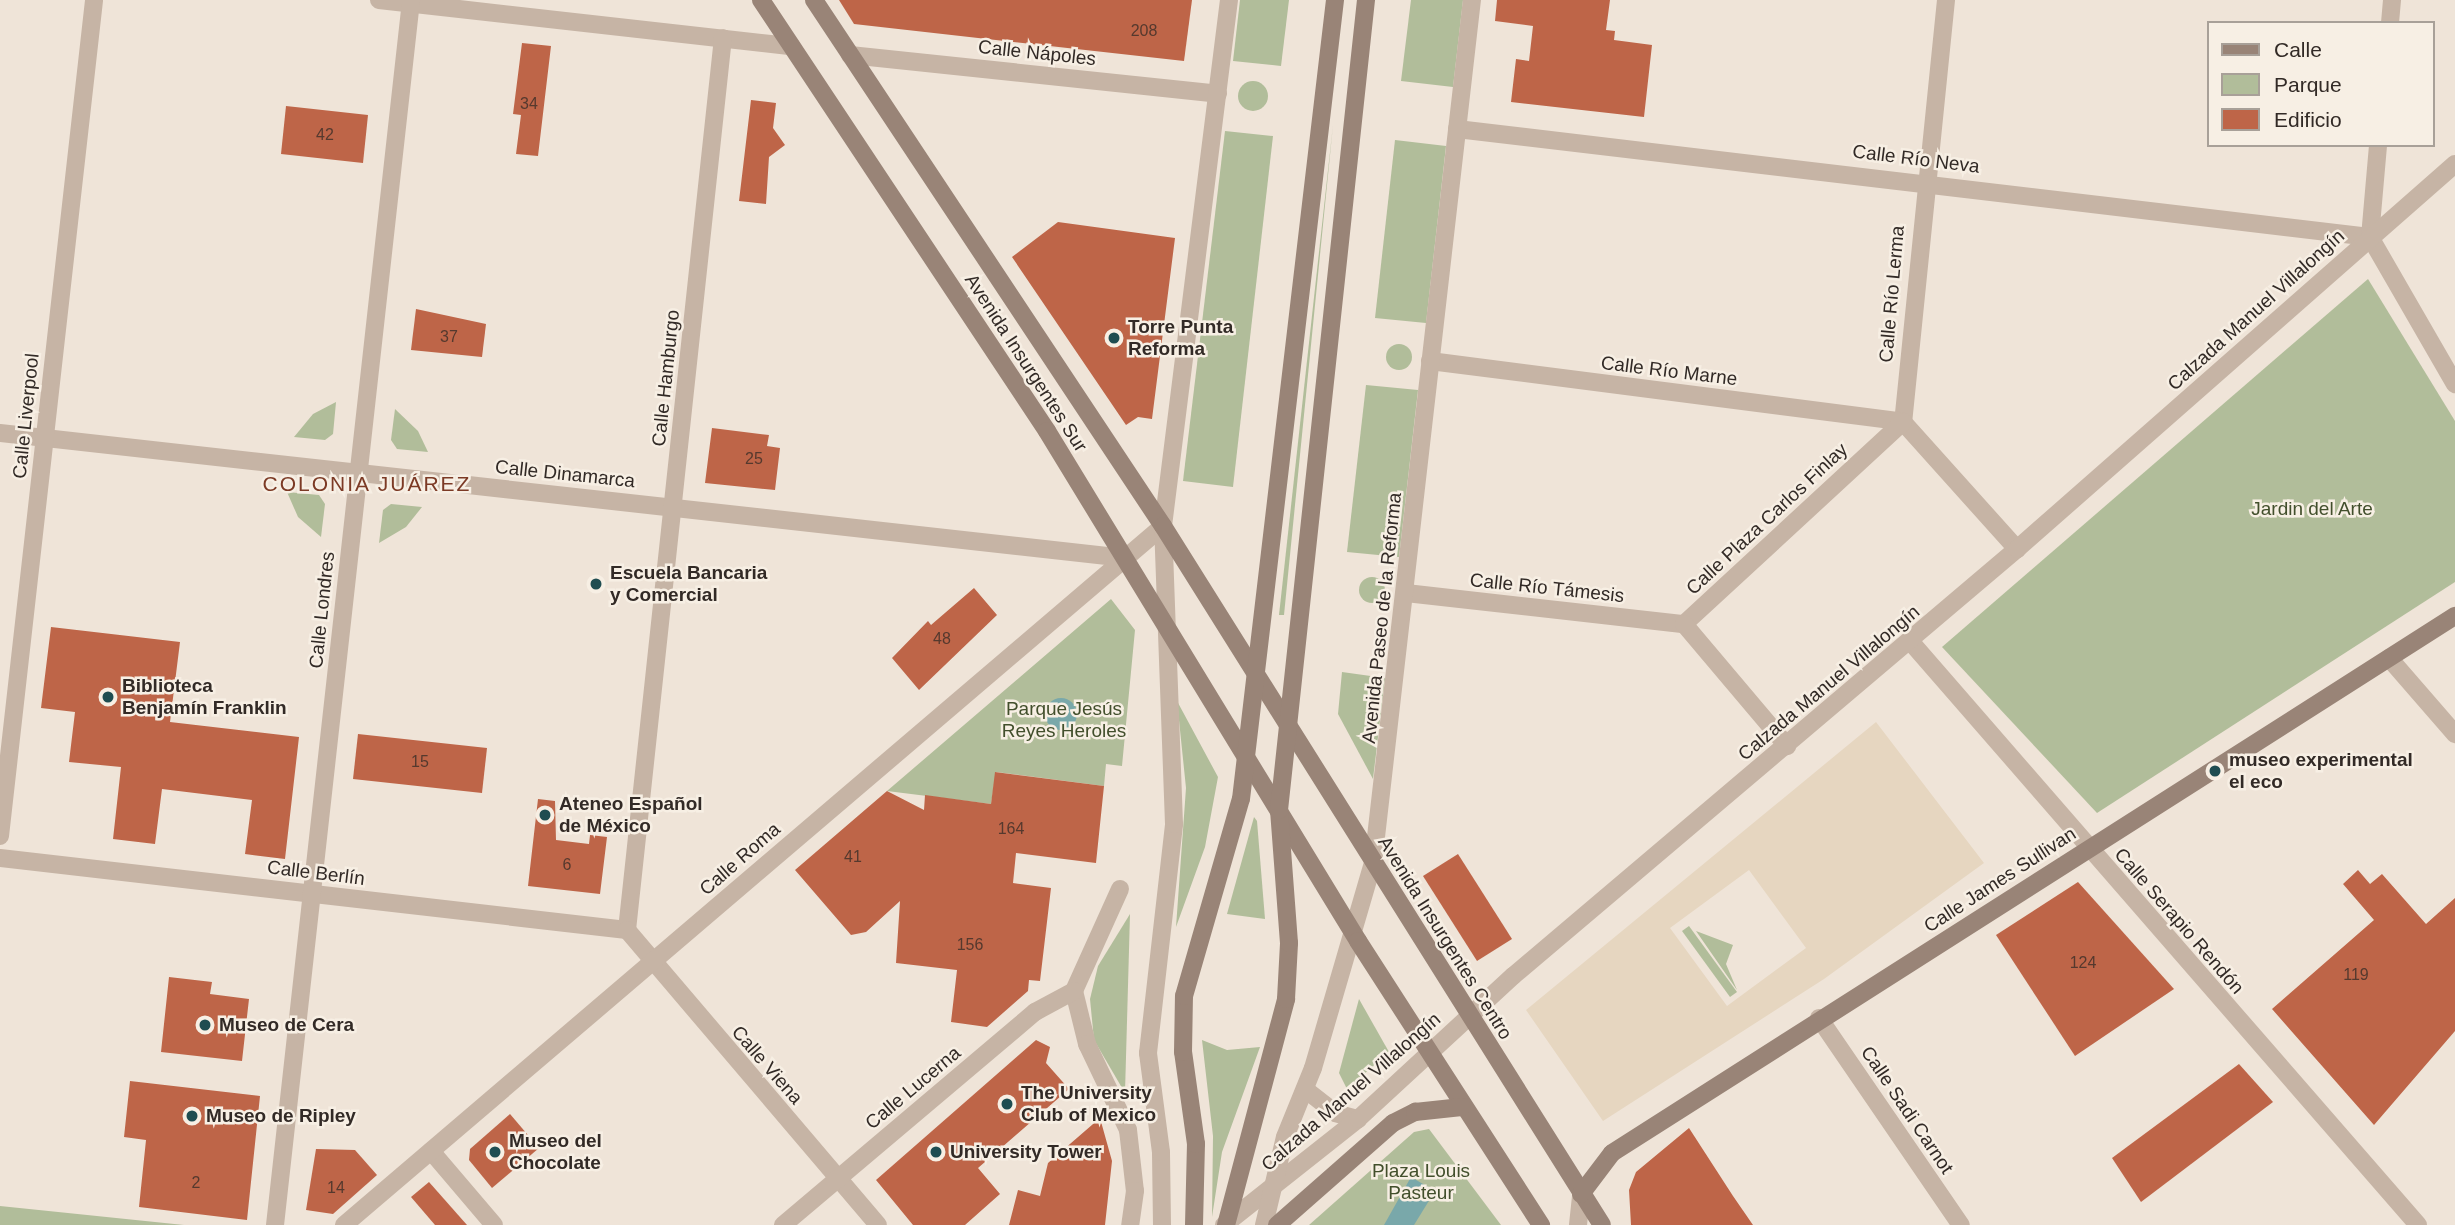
<!DOCTYPE html>
<meta charset="utf-8">
<style>
body{margin:0}
#map{position:relative;width:2455px;height:1225px;overflow:hidden;background:#efe4d8;font-family:Arial,sans-serif}
div>[style]{position:absolute}
[style*='--x']{left:calc(var(--x)*1px);top:calc(var(--y)*1px);width:calc(var(--w)*1px);rotate:calc(var(--a)*1deg)}
.green>*{inset:0;background:#b1bd9a}
.round{border-radius:50%}
.plaza>*{inset:0;background:#e6d6c0}
.water>*{inset:0;background:#79a8aa}
.building>*{inset:0;background:#be6548}
.minor>*{height:18px;margin:-9px;padding:0 9px;transform-origin:9px;border-radius:9px;background:#c6b4a5}
.tertiary>*{height:18px;margin:-9px;padding:0 9px;transform-origin:9px;border-radius:9px;background:#c6b4a5}
.secondary>*{height:18px;margin:-9px;padding:0 9px;transform-origin:9px;border-radius:9px;background:#998477}
.dots>*{width:19px;height:19px;translate:-50% -50%;box-sizing:border-box;border:4px solid #f7efe4;border-radius:50%}
span{translate:-50% -50%;white-space:nowrap;text-align:center;line-height:1.15;-webkit-text-stroke:5px #f7efe4;paint-order:stroke}
.number-label{font-size:16px;color:#55392e}
.number-label span{-webkit-text-stroke-width:0}
.street-label{font-size:19px;color:#322a26}
.poi-label{font-size:19px;color:#322a26;font-weight:700}
.left{translate:0 -50%;text-align:left}
.park-label{font-size:19px;color:#424f2c}
.neighbourhood-label{font-size:21px;color:#7c3a25;letter-spacing:2px}
.legend{position:absolute;left:2207px;top:21px;width:228px;height:126px;box-sizing:border-box;background:#f7efe4;border:2px solid #a8a098;margin:0;padding:9px 12px;list-style:none;font-size:21px;color:#322a26}
.legend li{display:flex;align-items:center;gap:14px;height:35px}
.legend b{width:35px;border:2px solid #a8a098}
</style>
<div id="map">
<div class="green">
<i style="clip-path:polygon(1240px 0,1289px 0,1281px 66px,1233px 61px)"></i>
<i style="clip-path:polygon(1411px 0,1463px 0,1453px 87px,1401px 81px)"></i>
<i class="round" style="left:1238px;top:81px;width:30px;height:30px"></i>
<i style="clip-path:polygon(1333px 125px,1284px 615px,1279px 615px)"></i>
<i style="clip-path:polygon(1225px 131px,1273px 136px,1233px 487px,1183px 481px)"></i>
<i style="clip-path:polygon(1395px 140px,1446px 146px,1426px 323px,1375px 318px)"></i>
<i style="clip-path:polygon(2368px 279px,2455px 421px,2455px 582px,2097px 813px,1942px 647px)"></i>
<i class="round" style="left:1386px;top:344px;width:26px;height:26px"></i>
<i style="clip-path:polygon(1366px 385px,1418px 390px,1399px 557px,1347px 552px)"></i>
<i style="clip-path:polygon(336px 402px,333px 434px,325px 440px,294px 437px,313px 414px)"></i>
<i style="clip-path:polygon(395px 409px,418px 431px,428px 452px,397px 449px,391px 440px)"></i>
<i style="clip-path:polygon(287px 492px,319px 495px,325px 504px,321px 537px,298px 517px)"></i>
<i style="clip-path:polygon(391px 504px,422px 507px,406px 527px,379px 543px,383px 510px)"></i>
<i class="round" style="left:1359px;top:577px;width:26px;height:26px"></i>
<i style="clip-path:polygon(1111px 599px,1135px 630px,1122px 766px,1106px 764px,1104px 786px,996px 772px,991px 804px,887px 791px)"></i>
<i style="clip-path:polygon(1342px 672px,1385px 678px,1373px 779px,1338px 714px)"></i>
<i style="clip-path:polygon(1177px 701px,1218px 777px,1205px 847px,1176px 927px,1186px 788px)"></i>
<i style="clip-path:polygon(1254px 817px,1257px 821px,1265px 919px,1227px 914px)"></i>
<i style="clip-path:polygon(1130px 914px,1125px 1093px,1094px 1040px,1090px 999px,1098px 966px)"></i>
<i style="clip-path:polygon(1689px 926px,1737px 992px,1730px 997px,1682px 931px)"></i>
<i style="clip-path:polygon(1696px 931px,1733px 945px,1726px 964px,1737px 990px)"></i>
<i style="clip-path:polygon(1359px 999px,1389px 1052px,1347px 1089px,1339px 1073px)"></i>
<i style="clip-path:polygon(1202px 1040px,1227px 1050px,1260px 1047px,1222px 1152px,1212px 1217px,1213px 1136px)"></i>
<i style="clip-path:polygon(1429px 1129px,1501px 1225px,1309px 1225px,1414px 1132px)"></i>
<i style="clip-path:polygon(0 1206px,184px 1225px,0 1225px)"></i>
</div>
<div class="plaza">
<i style="clip-path:polygon(evenodd,1876px 722px,1984px 863px,1824px 979px,1603px 1121px,1526px 1010px,1876px 722px,1749px 870px,1806px 948px,1727px 1006px,1670px 928px,1749px 870px)"></i>
</div>
<div class="water">
<i class="round" style="left:1045px;top:698px;width:32px;height:32px"></i>
<i style="clip-path:polygon(1411px 1177px,1435px 1191px,1414px 1225px,1384px 1225px)"></i>
</div>
<div class="building">
<i style="clip-path:polygon(839px 0,1192px 0,1184px 61px,854px 24px)"></i>
<i style="clip-path:polygon(1497px 0,1610px 0,1606px 30px,1615px 31px,1614px 40px,1652px 45px,1644px 117px,1511px 102px,1516px 59px,1529px 61px,1533px 26px,1495px 21px)"></i>
<i style="clip-path:polygon(522px 43px,551px 46px,538px 156px,516px 154px,521px 115px,513px 114px)"></i>
<i style="clip-path:polygon(751px 100px,776px 103px,773px 128px,785px 145px,769px 157px,766px 204px,739px 201px)"></i>
<i style="clip-path:polygon(286px 106px,368px 115px,363px 163px,281px 154px)"></i>
<i style="clip-path:polygon(1058px 222px,1175px 238px,1152px 419px,1138px 417px,1126px 425px,1012px 257px)"></i>
<i style="clip-path:polygon(416px 309px,486px 324px,482px 357px,411px 350px)"></i>
<i style="clip-path:polygon(712px 428px,769px 435px,767px 446px,780px 448px,775px 490px,705px 483px)"></i>
<i style="clip-path:polygon(974px 588px,997px 615px,919px 690px,892px 658px,928px 621px,931px 625px)"></i>
<i style="clip-path:polygon(51px 627px,180px 642px,170px 722px,299px 737px,285px 859px,245px 854px,252px 800px,162px 789px,155px 844px,113px 839px,121px 767px,69px 762px,75px 712px,41px 708px)"></i>
<i style="clip-path:polygon(358px 734px,487px 748px,482px 793px,353px 779px)"></i>
<i style="clip-path:polygon(995px 772px,1104px 786px,1096px 863px,1016px 853px,1013px 883px,1051px 888px,1040px 981px,1029px 980px,1028px 991px,987px 1027px,951px 1022px,957px 970px,896px 963px,900px 901px,866px 932px,851px 935px,795px 870px,887px 791px,924px 810px,925px 795px,991px 804px)"></i>
<i style="clip-path:polygon(538px 799px,555px 801px,556px 840px,589px 844px,590px 835px,607px 837px,600px 894px,528px 886px)"></i>
<i style="clip-path:polygon(1458px 854px,1512px 939px,1477px 961px,1423px 876px)"></i>
<i style="clip-path:polygon(2358px 870px,2370px 884px,2382px 874px,2426px 924px,2455px 898px,2455px 1031px,2374px 1125px,2272px 1009px,2374px 920px,2343px 884px)"></i>
<i style="clip-path:polygon(2078px 882px,2174px 989px,2075px 1056px,1996px 935px)"></i>
<i style="clip-path:polygon(169px 977px,212px 982px,210px 994px,249px 999px,242px 1061px,161px 1052px)"></i>
<i style="clip-path:polygon(1036px 1040px,1050px 1047px,1046px 1063px,1069px 1089px,978px 1168px,1000px 1194px,965px 1225px,913px 1225px,876px 1180px)"></i>
<i style="clip-path:polygon(2239px 1064px,2273px 1102px,2141px 1202px,2112px 1158px)"></i>
<i style="clip-path:polygon(130px 1081px,260px 1096px,247px 1220px,139px 1207px,146px 1140px,124px 1137px)"></i>
<i style="clip-path:polygon(510px 1114px,539px 1148px,492px 1188px,469px 1160px,470px 1149px)"></i>
<i style="clip-path:polygon(1100px 1118px,1112px 1161px,1105px 1225px,1009px 1225px,1018px 1190px,1040px 1196px,1048px 1163px)"></i>
<i style="clip-path:polygon(1689px 1128px,1733px 1196px,1753px 1225px,1631px 1225px,1629px 1190px,1636px 1172px)"></i>
<i style="clip-path:polygon(316px 1149px,355px 1150px,377px 1175px,333px 1214px,306px 1210px)"></i>
<i style="clip-path:polygon(429px 1182px,467px 1225px,435px 1225px,411px 1197px)"></i>
</div>
<div class="minor">
<i style="--x:379;--y:0;--w:415;--a:6.4"></i>
<i style="--x:1946;--y:0;--w:424;--a:95.8"></i>
<i style="--x:1903;--y:422;--w:171;--a:48.1"></i>
<i style="--x:2390;--y:23;--w:23;--a:-85"></i>
<i style="--x:850;--y:55;--w:370;--a:6"></i>
<i style="--x:1457;--y:129;--w:919;--a:6.75"></i>
<i style="--x:2370;--y:237;--w:170;--a:60"></i>
<i style="--x:2370;--y:237;--w:92;--a:-85"></i>
<i style="--x:1430;--y:361;--w:477;--a:7.3"></i>
<i style="--x:0;--y:433;--w:1132;--a:6.34"></i>
<i style="--x:1406;--y:593;--w:280;--a:6.4"></i>
<i style="--x:1684;--y:624;--w:298;--a:-42.7"></i>
<i style="--x:1684;--y:624;--w:160;--a:49.8"></i>
<i style="--x:1910;--y:641;--w:774;--a:48.98"></i>
<i style="--x:2389;--y:658;--w:101;--a:49"></i>
<i style="--x:0;--y:836;--w:841;--a:-83.58"></i>
<i style="--x:0;--y:858;--w:631;--a:6.55"></i>
<i style="--x:1120;--y:889;--w:112;--a:114.3"></i>
<i style="--x:1074;--y:991;--w:55;--a:76.2"></i>
<i style="--x:1087;--y:1044;--w:95;--a:64.5"></i>
<i style="--x:1128;--y:1130;--w:61;--a:83.5"></i>
<i style="--x:1135;--y:1191;--w:34;--a:98"></i>
<i style="--x:627;--y:930;--w:897;--a:-83.86"></i>
<i style="--x:627;--y:930;--w:387;--a:49.6"></i>
<i style="--x:1819;--y:1018;--w:251;--a:55.6"></i>
<i style="--x:431;--y:1151;--w:97;--a:49.6"></i>
<i style="--x:275;--y:1225;--w:1233;--a:-83.66"></i>
<i style="--x:344;--y:1225;--w:1077;--a:-40.48"></i>
<i style="--x:783;--y:1225;--w:330;--a:-40.2"></i>
<i style="--x:1035;--y:1012;--w:44;--a:-28.3"></i>
<i style="--x:1578;--y:1225;--w:31;--a:-84"></i>
</div>
<div class="tertiary">
<i style="--x:1306;--y:1090;--w:37;--a:38"></i>
<i style="--x:1335;--y:1113;--w:24;--a:15"></i>
<i style="--x:1162;--y:1225;--w:73;--a:-90.8"></i>
<i style="--x:1161;--y:1152;--w:100;--a:-97.5"></i>
<i style="--x:1148;--y:1053;--w:230;--a:-83.5"></i>
<i style="--x:1174;--y:824;--w:298;--a:-92.1"></i>
<i style="--x:1163;--y:526;--w:530;--a:-82.85"></i>
<i style="--x:1224;--y:1225;--w:171;--a:-38.3"></i>
<i style="--x:1358;--y:1119;--w:211;--a:-42.7"></i>
<i style="--x:1513;--y:976;--w:661;--a:-40.27"></i>
<i style="--x:2017;--y:549;--w:583;--a:-41.32"></i>
<i style="--x:1264;--y:1225;--w:90;--a:-76.6"></i>
<i style="--x:1285;--y:1137;--w:74;--a:-67.9"></i>
<i style="--x:1313;--y:1068;--w:214;--a:-73.7"></i>
<i style="--x:1373;--y:863;--w:869;--a:-83.46"></i>
</div>
<div class="secondary">
<i style="--x:761;--y:0;--w:517;--a:56.43"></i>
<i style="--x:1047;--y:431;--w:597;--a:58.62"></i>
<i style="--x:1358;--y:941;--w:338;--a:57.2"></i>
<i style="--x:814;--y:0;--w:631;--a:56.44"></i>
<i style="--x:1163;--y:526;--w:825;--a:57.87"></i>
<i style="--x:1581;--y:1194;--w:51;--a:-52.9"></i>
<i style="--x:1612;--y:1153;--w:1000;--a:-32.5"></i>
<i style="--x:1194;--y:1225;--w:81;--a:-88.6"></i>
<i style="--x:1196;--y:1144;--w:93;--a:-98"></i>
<i style="--x:1183;--y:1052;--w:56;--a:-89"></i>
<i style="--x:1184;--y:996;--w:205;--a:-73.9"></i>
<i style="--x:1241;--y:799;--w:805;--a:-83.29"></i>
<i style="--x:1226;--y:1225;--w:234;--a:-75.1"></i>
<i style="--x:1286;--y:999;--w:56;--a:-86.9"></i>
<i style="--x:1289;--y:943;--w:133;--a:-94.3"></i>
<i style="--x:1279;--y:810;--w:815;--a:-83.87"></i>
<i style="--x:1277;--y:1225;--w:154;--a:-41.3"></i>
<i style="--x:1393;--y:1123;--w:25;--a:-27"></i>
<i style="--x:1415;--y:1112;--w:47;--a:-6.1"></i>
</div>
<div class="dots">
<i style="left:1114px;top:338px;background:#1f4d51"></i>
<i style="left:596px;top:584px;background:#1f4d51"></i>
<i style="left:108px;top:697px;background:#1f4d51"></i>
<i style="left:2215px;top:771px;background:#1f4d51"></i>
<i style="left:545px;top:815px;background:#1f4d51"></i>
<i style="left:205px;top:1025px;background:#1f4d51"></i>
<i style="left:1007px;top:1104px;background:#1f4d51"></i>
<i style="left:192px;top:1116px;background:#1f4d51"></i>
<i style="left:495px;top:1152px;background:#1f4d51"></i>
<i style="left:936px;top:1152px;background:#1f4d51"></i>
</div>
<div class="number-label">
<span style="left:1144px;top:31px">208</span>
<span style="left:529px;top:104px">34</span>
<span style="left:325px;top:135px">42</span>
<span style="left:449px;top:337px">37</span>
<span style="left:754px;top:459px">25</span>
<span style="left:942px;top:639px">48</span>
<span style="left:420px;top:762px">15</span>
<span style="left:1011px;top:829px">164</span>
<span style="left:853px;top:857px">41</span>
<span style="left:567px;top:865px">6</span>
<span style="left:970px;top:945px">156</span>
<span style="left:2083px;top:963px">124</span>
<span style="left:2356px;top:975px">119</span>
<span style="left:196px;top:1183px">2</span>
<span style="left:336px;top:1188px">14</span>
</div>
<div class="street-label">
<span style="left:1037px;top:53px;rotate:6deg">Calle Nápoles</span>
<span style="left:1916px;top:159px;rotate:7deg">Calle Río Neva</span>
<span style="left:1892px;top:294px;rotate:-85deg">Calle Río Lerma</span>
<span style="left:2256px;top:310px;rotate:-42deg">Calzada Manuel Villalongín</span>
<span style="left:1026px;top:363px;rotate:57deg">Avenida Insurgentes Sur</span>
<span style="left:1669px;top:371px;rotate:7deg">Calle Río Marne</span>
<span style="left:666px;top:378px;rotate:-84deg">Calle Hamburgo</span>
<span style="left:26px;top:416px;rotate:-84deg">Calle Liverpool</span>
<span style="left:565px;top:474px;rotate:6deg">Calle Dinamarca</span>
<span style="left:1767px;top:519px;rotate:-43deg">Calle Plaza Carlos Finlay</span>
<span style="left:1547px;top:588px;rotate:6deg">Calle Río Támesis</span>
<span style="left:322px;top:610px;rotate:-84deg">Calle Londres</span>
<span style="left:1382px;top:618px;rotate:-84deg">Avenida Paseo de la Reforma</span>
<span style="left:1829px;top:683px;rotate:-40deg">Calzada Manuel Villalongín</span>
<span style="left:740px;top:859px;rotate:-41deg">Calle Roma</span>
<span style="left:316px;top:873px;rotate:7deg">Calle Berlín</span>
<span style="left:2000px;top:880px;rotate:-33deg">Calle James Sullivan</span>
<span style="left:2179px;top:921px;rotate:49deg">Calle Serapio Rendón</span>
<span style="left:1445px;top:938px;rotate:58deg">Avenida Insurgentes Centro</span>
<span style="left:767px;top:1065px;rotate:49deg">Calle Viena</span>
<span style="left:913px;top:1088px;rotate:-40deg">Calle Lucerna</span>
<span style="left:1351px;top:1092px;rotate:-41deg">Calzada Manuel Villalongín</span>
<span style="left:1907px;top:1110px;rotate:56deg">Calle Sadi Carnot</span>
</div>
<div class="poi-label">
<span class="left" style="left:1128px;top:338px">Torre Punta<br>Reforma</span>
<span class="left" style="left:610px;top:584px">Escuela Bancaria<br>y Comercial</span>
<span class="left" style="left:122px;top:697px">Biblioteca<br>Benjamín Franklin</span>
<span class="left" style="left:2229px;top:771px">museo experimental<br>el eco</span>
<span class="left" style="left:559px;top:815px">Ateneo Español<br>de México</span>
<span class="left" style="left:219px;top:1025px">Museo de Cera</span>
<span class="left" style="left:1021px;top:1104px">The University<br>Club of Mexico</span>
<span class="left" style="left:206px;top:1116px">Museo de Ripley</span>
<span class="left" style="left:509px;top:1152px">Museo del<br>Chocolate</span>
<span class="left" style="left:950px;top:1152px">University Tower</span>
</div>
<div class="park-label">
<span style="left:2312px;top:509px">Jardin del Arte</span>
<span style="left:1064px;top:720px">Parque Jesús<br>Reyes Heroles</span>
<span style="left:1421px;top:1182px">Plaza Louis<br>Pasteur</span>
</div>
<div class="neighbourhood-label">
<span style="left:367px;top:484px">COLONIA JUÁREZ</span>
</div>
<ul class="legend">
<li><b style="height:9px;background:#998477"></b>Calle</li>
<li><b style="height:19px;background:#b1bd9a"></b>Parque</li>
<li><b style="height:19px;background:#be6548"></b>Edificio</li>
</ul>
</div>
